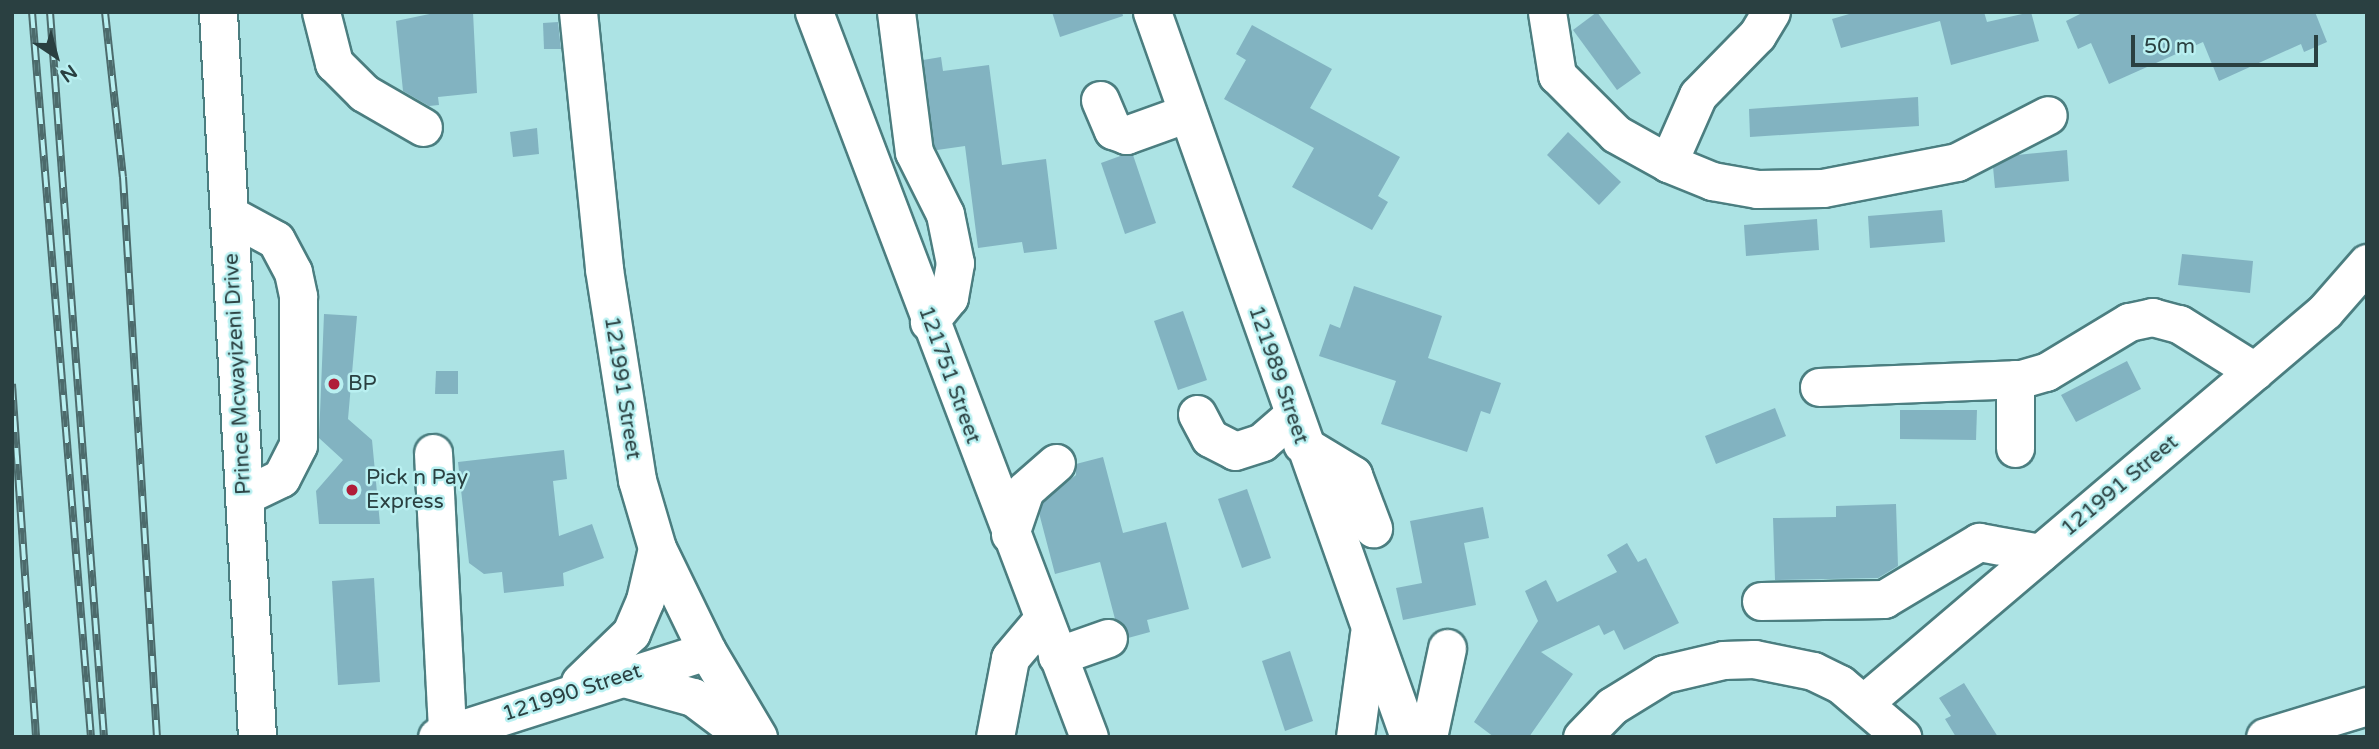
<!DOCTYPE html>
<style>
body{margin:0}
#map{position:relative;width:2379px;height:749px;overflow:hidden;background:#ace3e4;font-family:"Varela Round",sans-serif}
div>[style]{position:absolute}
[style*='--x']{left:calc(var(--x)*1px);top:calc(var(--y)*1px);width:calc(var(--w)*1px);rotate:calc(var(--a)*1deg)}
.building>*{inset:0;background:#82b3c1}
.roads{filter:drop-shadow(2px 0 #4b7e80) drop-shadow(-2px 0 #4b7e80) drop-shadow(0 2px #4b7e80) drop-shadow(0 -2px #4b7e80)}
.minor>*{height:37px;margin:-18.5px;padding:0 18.5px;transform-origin:18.5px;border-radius:18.5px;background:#fff}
.rail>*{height:8px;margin-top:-4px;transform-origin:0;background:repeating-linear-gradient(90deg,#b9f0f1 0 16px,#4c6b6c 0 32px);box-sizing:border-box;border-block:2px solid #4c6b6c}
.dots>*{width:19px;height:19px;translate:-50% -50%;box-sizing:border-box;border:4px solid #b9f0f1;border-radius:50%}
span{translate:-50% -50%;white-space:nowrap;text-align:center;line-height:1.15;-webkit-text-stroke:5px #b9f0f1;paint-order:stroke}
.street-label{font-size:21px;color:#2a4041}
.poi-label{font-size:21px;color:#2a4041}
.left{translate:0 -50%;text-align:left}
.frame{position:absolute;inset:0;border:14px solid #2a4041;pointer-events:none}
.north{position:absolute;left:21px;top:21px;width:70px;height:70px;-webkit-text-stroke:5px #b9f0f1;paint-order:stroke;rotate:144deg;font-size:19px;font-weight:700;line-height:28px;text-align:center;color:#2a4041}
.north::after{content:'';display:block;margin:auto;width:24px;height:32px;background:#2a4041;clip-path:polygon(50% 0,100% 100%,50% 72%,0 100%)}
.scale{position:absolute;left:2131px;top:35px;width:187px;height:32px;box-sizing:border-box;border:4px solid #2a4041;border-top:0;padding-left:9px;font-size:21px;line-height:24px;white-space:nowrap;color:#2a4041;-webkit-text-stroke:5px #b9f0f1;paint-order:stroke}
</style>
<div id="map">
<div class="building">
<i style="clip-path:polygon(439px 12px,473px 12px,477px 93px,438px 97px,439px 105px,429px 106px,403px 91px,396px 21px)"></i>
<i style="clip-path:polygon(1052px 12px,1122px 12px,1123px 16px,1060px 37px)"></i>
<i style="clip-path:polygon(1597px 12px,1641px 73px,1617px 90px,1573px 30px)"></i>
<i style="clip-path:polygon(1856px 12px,1984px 12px,1987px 22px,2031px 12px,2039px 41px,1951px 65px,1940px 21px,1841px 48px,1832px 19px)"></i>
<i style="clip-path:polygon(2084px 12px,2315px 12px,2327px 42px,2304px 52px,2301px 44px,2219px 81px,2203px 42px,2109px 84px,2091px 43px,2078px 49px,2066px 21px)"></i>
<i style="clip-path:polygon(558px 22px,561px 49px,544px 49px,543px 23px)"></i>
<i style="clip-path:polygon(1252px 25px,1332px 69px,1310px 108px,1400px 157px,1378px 196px,1388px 202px,1372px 230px,1292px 187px,1314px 148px,1224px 99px,1246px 60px,1236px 54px)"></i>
<i style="clip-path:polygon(941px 57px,943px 71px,989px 65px,1002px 165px,1046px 159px,1057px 249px,1024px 253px,1022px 242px,978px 248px,965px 146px,937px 150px,934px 146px,923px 60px)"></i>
<i style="clip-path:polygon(1918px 97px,1919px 126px,1750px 137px,1749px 109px)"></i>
<i style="clip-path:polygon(537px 128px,539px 154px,513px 157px,510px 132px)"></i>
<i style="clip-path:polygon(1568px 132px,1621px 182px,1599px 205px,1547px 155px)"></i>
<i style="clip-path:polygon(2067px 150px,2069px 181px,1995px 188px,1993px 167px,2017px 155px)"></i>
<i style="clip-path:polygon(1123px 155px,1133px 155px,1156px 223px,1125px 234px,1101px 163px)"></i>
<i style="clip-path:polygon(1942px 210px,1945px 242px,1870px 248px,1868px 216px)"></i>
<i style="clip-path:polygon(1817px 219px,1819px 250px,1746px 256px,1744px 225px)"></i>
<i style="clip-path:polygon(2182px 254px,2253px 261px,2250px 293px,2178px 285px)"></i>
<i style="clip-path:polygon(1354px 286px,1442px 316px,1428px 358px,1501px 383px,1490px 414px,1481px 411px,1467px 452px,1381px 424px,1396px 381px,1319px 356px,1330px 324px,1340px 328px)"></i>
<i style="clip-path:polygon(1183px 311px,1207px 380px,1178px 390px,1154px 321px)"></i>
<i style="clip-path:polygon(324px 314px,357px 316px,348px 419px,372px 440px,380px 524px,319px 524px,316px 491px,343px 460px,319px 438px)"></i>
<i style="clip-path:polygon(2127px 361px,2141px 389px,2076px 422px,2061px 395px)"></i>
<i style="clip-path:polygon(436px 371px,458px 371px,458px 394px,435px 394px)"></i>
<i style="clip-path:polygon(1775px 408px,1786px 436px,1716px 464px,1705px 436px)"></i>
<i style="clip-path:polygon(1900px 410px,1977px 410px,1976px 440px,1900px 439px)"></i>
<i style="clip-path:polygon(564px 450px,567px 479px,553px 481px,559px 536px,592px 524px,604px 558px,563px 573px,564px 586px,504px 593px,502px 572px,484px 574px,469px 563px,458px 462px)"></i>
<i style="clip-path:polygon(1103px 457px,1123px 533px,1166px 522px,1189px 609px,1147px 620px,1150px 632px,1128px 638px,1115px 619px,1100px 562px,1055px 574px,1039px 513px,1043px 502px,1076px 475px,1076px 464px)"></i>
<i style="clip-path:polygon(1247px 489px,1271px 558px,1242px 568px,1218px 499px)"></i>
<i style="clip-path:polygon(1896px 504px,1898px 566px,1878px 578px,1775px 580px,1773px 518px,1836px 517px,1836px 506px)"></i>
<i style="clip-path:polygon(1483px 507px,1489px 538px,1464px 543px,1476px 605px,1403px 620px,1396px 588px,1422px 583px,1410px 521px)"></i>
<i style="clip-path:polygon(1627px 543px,1638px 562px,1646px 558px,1679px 623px,1624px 650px,1614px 630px,1604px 635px,1599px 625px,1541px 652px,1573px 674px,1529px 737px,1494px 737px,1474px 722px,1538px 621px,1525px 591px,1546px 580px,1557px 602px,1617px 572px,1607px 555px)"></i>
<i style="clip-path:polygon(374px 578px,380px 682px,338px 685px,332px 581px)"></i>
<i style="clip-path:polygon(1290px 651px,1313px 721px,1285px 731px,1262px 661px)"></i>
<i style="clip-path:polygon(1964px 683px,1998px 737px,1956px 737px,1945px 719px,1951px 716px,1939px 698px)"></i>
</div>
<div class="roads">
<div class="minor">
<i style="--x:218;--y:12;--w:726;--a:86.92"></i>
<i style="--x:321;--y:12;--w:53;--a:75.7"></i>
<i style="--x:334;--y:63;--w:42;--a:45"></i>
<i style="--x:364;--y:93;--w:68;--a:30"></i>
<i style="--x:578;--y:12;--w:258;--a:84.2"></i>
<i style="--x:604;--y:269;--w:214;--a:81.1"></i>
<i style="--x:637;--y:480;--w:71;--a:73.6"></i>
<i style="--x:657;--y:548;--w:114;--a:64.1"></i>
<i style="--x:707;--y:651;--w:100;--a:59.3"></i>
<i style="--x:814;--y:12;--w:775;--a:69.23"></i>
<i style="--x:896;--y:12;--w:141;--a:82.7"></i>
<i style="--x:914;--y:152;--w:69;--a:63.4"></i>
<i style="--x:945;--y:214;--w:50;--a:78.5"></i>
<i style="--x:955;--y:263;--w:35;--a:100"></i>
<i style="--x:949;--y:297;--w:32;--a:129"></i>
<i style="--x:1152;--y:12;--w:769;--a:70.48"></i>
<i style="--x:1547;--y:12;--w:64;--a:81"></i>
<i style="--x:1557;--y:75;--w:83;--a:45"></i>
<i style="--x:1616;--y:134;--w:60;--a:29.1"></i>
<i style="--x:1668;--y:163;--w:74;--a:-66.2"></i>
<i style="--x:1698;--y:95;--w:84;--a:-45.5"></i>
<i style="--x:1757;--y:35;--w:27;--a:-59"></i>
<i style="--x:1100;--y:100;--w:33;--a:67"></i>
<i style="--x:1113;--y:130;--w:14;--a:21"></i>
<i style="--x:1126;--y:135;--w:65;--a:-19.8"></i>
<i style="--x:1668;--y:163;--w:48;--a:22.2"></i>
<i style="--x:1712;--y:181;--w:46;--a:10.1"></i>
<i style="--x:1757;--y:189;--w:66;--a:-0.9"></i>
<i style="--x:1823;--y:188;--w:136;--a:-11"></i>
<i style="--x:1957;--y:162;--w:102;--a:-27.3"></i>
<i style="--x:230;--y:215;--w:52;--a:28.5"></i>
<i style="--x:276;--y:240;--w:36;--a:62"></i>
<i style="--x:293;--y:272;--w:25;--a:78"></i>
<i style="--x:298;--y:296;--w:149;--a:90"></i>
<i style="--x:298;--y:445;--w:37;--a:117"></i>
<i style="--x:281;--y:478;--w:41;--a:154.1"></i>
<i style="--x:2015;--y:379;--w:69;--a:90"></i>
<i style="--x:1819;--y:387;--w:202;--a:-2.3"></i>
<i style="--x:2021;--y:379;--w:26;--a:-16"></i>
<i style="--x:2046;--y:372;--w:97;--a:-31.1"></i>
<i style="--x:2129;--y:322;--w:24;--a:-12"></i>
<i style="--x:2152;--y:317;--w:28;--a:15"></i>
<i style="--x:2179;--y:324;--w:89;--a:32.1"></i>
<i style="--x:1197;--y:414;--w:27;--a:62"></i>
<i style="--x:1210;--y:438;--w:28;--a:27"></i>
<i style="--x:1235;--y:451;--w:28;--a:-18"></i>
<i style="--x:1262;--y:442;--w:40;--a:-41"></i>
<i style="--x:1302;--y:444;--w:60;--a:31.3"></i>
<i style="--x:1353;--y:475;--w:57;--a:69.3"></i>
<i style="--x:433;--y:453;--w:280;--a:87.1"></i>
<i style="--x:1010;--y:534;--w:46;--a:-71.2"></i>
<i style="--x:1025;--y:490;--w:41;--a:-41.1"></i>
<i style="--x:1761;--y:601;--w:123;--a:-0.9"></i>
<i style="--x:1884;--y:599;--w:111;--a:-31"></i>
<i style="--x:1979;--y:542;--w:62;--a:10.2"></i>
<i style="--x:1057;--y:656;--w:54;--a:-19.4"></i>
<i style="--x:620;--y:677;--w:76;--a:15.3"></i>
<i style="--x:693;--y:697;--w:66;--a:37"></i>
<i style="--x:580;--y:682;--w:71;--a:-43.9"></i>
<i style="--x:631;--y:633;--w:36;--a:-67"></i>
<i style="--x:645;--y:600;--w:53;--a:-77"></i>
<i style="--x:1866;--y:701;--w:602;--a:-40.35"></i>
<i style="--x:2325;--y:311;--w:64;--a:-48.8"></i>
<i style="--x:437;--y:737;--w:283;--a:-17.7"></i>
<i style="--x:995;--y:737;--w:80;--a:-79.2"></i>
<i style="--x:1010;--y:658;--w:51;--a:-49.8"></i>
<i style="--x:1355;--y:737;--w:104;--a:-82.3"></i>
<i style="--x:1428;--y:737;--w:91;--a:-77.9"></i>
<i style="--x:1582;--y:737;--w:43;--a:-45.9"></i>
<i style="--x:1612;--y:706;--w:61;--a:-31.6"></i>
<i style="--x:1664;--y:674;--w:61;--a:-13.3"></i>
<i style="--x:1723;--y:660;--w:31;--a:-2"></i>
<i style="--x:1754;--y:659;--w:60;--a:11.5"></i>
<i style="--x:1813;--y:671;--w:30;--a:26"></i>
<i style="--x:1840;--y:684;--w:82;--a:40.5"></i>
<i style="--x:2265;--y:737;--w:107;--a:-16.9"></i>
</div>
</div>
<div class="rail">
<i style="--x:32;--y:12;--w:727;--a:85.35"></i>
<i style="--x:50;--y:12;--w:727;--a:85.74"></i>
<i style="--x:105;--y:12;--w:166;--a:83.8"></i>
<i style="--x:123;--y:177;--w:561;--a:86.53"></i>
<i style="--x:12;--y:384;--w:354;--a:86.1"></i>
</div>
<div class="dots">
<i style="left:334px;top:384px;background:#b01d38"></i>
<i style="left:352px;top:490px;background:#b01d38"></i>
</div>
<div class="street-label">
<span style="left:238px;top:374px;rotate:-93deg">Prince Mcwayizeni Drive</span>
<span style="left:949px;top:375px;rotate:70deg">121751 Street</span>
<span style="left:1278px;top:375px;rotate:71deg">121989 Street</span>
<span style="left:622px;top:388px;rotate:81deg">121991 Street</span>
<span style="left:2120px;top:486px;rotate:-40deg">121991 Street</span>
<span style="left:572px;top:693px;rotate:-18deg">121990 Street</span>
</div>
<div class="poi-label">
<span class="left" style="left:348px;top:384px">BP</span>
<span class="left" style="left:366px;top:490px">Pick n Pay<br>Express</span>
</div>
<div class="frame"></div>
<div class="north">N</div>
<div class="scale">50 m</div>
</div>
